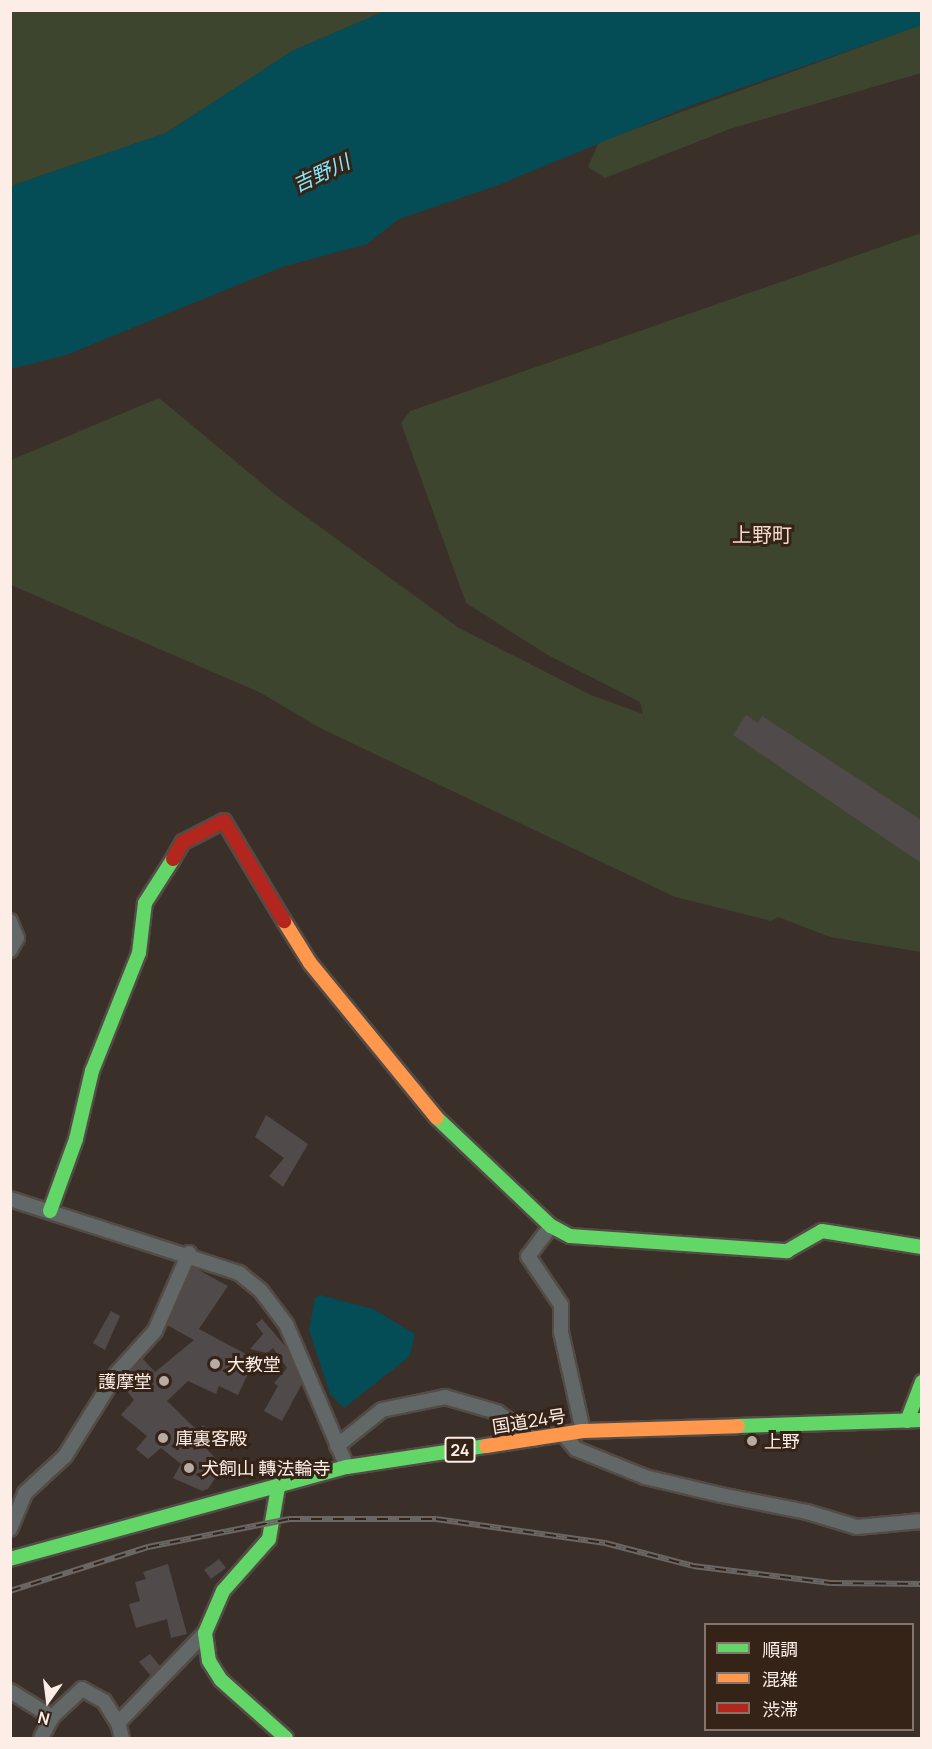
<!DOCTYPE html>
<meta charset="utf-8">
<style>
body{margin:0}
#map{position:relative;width:932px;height:1749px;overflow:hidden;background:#3a2f29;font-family:Manrope,"Noto Sans JP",sans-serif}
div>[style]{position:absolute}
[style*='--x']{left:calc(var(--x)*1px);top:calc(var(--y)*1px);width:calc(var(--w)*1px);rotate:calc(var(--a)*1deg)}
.green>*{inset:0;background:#3d452e}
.water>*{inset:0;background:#054d56}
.building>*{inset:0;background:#514a4a}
.roads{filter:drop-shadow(2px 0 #534b45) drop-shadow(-2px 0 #534b45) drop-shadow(0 2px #534b45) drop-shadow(0 -2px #534b45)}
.street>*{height:14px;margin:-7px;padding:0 7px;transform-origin:7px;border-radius:7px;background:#626868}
.fast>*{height:14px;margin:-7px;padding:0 7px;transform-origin:7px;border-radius:7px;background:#63d668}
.slow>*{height:14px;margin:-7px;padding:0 7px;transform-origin:7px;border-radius:7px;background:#ff974d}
.jam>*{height:14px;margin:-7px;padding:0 7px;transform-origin:7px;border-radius:7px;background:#b3261e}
.rail>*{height:6px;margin-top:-3px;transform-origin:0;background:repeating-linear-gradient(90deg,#362318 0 11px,#696664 0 22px);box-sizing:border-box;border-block:2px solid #696664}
.dots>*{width:16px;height:16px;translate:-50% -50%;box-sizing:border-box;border:3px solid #362318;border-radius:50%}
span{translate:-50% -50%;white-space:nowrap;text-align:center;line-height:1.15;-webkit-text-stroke:6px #362318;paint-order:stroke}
.shield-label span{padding:2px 4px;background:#362318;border:2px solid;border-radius:4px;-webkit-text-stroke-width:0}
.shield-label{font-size:16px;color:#fceee7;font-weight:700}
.poi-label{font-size:18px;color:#fceee7}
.left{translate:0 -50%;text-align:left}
.right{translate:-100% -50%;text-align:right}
.street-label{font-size:18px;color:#fceee7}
.water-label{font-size:20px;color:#82e9fc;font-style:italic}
.neighbourhood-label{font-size:20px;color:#f4dacc}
.frame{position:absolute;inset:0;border:12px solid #fceee7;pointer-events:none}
.legend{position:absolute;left:704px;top:1623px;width:210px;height:108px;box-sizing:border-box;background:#362318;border:2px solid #85746b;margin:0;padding:8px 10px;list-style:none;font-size:18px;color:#fceee7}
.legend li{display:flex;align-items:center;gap:12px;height:30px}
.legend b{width:30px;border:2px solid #85746b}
.north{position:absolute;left:18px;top:1671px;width:60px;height:60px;-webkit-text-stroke:4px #362318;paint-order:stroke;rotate:194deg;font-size:16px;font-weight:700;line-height:24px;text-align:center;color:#fceee7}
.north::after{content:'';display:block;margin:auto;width:21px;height:27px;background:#fceee7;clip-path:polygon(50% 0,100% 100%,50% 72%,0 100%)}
</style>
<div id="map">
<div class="green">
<i style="clip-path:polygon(11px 11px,385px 11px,292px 51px,166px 133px,11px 186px)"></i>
<i style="clip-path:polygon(921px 25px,921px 73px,730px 129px,605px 178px,588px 167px,599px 142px)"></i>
<i style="clip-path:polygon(921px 233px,921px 952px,830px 937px,778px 917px,771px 921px,675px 897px,320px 728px,261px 693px,11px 585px,11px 460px,159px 398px,276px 495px,459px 628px,591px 695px,643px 714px,640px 702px,546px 654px,466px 603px,401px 423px,410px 411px)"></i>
</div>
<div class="water">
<i style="clip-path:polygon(385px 11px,921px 10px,922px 25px,692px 105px,496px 186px,399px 219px,367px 244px,282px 267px,66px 355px,11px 369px,11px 186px,166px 133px,292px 51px)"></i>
<i style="clip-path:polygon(320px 1295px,373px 1309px,415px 1334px,410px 1356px,344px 1408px,330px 1394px,309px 1330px,315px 1298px)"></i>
</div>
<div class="building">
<i style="clip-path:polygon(746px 715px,758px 723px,762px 716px,921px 820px,921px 863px,733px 735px)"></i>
<i style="clip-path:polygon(266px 1115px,308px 1144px,283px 1187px,269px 1176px,284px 1158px,255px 1137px)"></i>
<i style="clip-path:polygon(193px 1267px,228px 1286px,199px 1329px,255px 1359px,238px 1395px,219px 1386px,216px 1394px,188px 1381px,167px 1401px,198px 1431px,203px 1425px,212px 1433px,203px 1445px,223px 1466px,208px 1489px,202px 1491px,173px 1478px,181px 1464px,161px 1448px,148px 1459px,136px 1449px,147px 1436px,121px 1415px,134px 1400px,121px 1384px,142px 1358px,155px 1372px,194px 1340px,167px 1325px)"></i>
<i style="clip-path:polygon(111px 1311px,120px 1316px,105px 1350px,93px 1343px)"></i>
<i style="clip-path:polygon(262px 1319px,286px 1347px,302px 1384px,282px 1421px,264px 1411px,278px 1386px,274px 1383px,287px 1368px,273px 1348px,267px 1353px,250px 1349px,263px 1334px,256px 1324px)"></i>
<i style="clip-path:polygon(219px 1559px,226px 1568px,211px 1579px,204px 1570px)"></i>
<i style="clip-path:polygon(168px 1564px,187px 1634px,171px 1638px,167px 1619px,136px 1628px,129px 1604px,140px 1601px,135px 1582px,146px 1579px,143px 1572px)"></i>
<i style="clip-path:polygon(150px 1654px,160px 1666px,151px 1676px,139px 1662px)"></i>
</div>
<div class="roads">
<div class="street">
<i style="--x:10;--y:921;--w:18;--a:68"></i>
<i style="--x:17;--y:938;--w:14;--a:120"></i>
<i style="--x:10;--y:1199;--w:241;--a:17.9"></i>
<i style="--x:239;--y:1273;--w:28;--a:39"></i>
<i style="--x:261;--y:1291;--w:41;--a:52.9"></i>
<i style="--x:286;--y:1324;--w:155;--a:66.9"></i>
<i style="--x:551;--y:1226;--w:38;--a:127"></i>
<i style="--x:528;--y:1256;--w:59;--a:56"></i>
<i style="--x:561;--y:1305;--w:27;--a:90"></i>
<i style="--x:561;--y:1332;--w:101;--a:77.5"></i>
<i style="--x:563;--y:1434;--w:20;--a:49"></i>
<i style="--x:576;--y:1449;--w:74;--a:22.1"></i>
<i style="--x:645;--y:1477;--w:78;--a:13.3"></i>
<i style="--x:721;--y:1495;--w:88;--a:11.2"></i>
<i style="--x:807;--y:1512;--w:52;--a:16.7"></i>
<i style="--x:857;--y:1527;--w:65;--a:-5.3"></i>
<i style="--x:337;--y:1446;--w:58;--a:-38.7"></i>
<i style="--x:382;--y:1410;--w:64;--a:-11.7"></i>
<i style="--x:445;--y:1397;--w:54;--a:16.1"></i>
<i style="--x:497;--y:1412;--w:46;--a:36.1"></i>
<i style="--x:10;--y:1529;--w:39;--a:-67"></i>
<i style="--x:25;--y:1493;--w:54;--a:-42.8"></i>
<i style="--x:65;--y:1456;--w:98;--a:-57.9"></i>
<i style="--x:117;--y:1373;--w:57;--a:-47.9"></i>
<i style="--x:155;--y:1331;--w:85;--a:-66.4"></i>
<i style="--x:10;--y:1691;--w:49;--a:31.8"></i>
<i style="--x:41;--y:1738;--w:24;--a:-62"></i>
<i style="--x:52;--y:1717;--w:41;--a:-43"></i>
<i style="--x:82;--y:1689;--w:25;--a:29"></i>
<i style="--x:104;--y:1701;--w:26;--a:58"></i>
<i style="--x:122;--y:1738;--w:16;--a:-105"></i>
<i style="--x:118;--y:1723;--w:125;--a:-46"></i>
</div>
<div class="fast">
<i style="--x:437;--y:1118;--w:157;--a:43.5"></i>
<i style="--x:551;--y:1226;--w:21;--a:28"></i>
<i style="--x:570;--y:1236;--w:218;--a:4"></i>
<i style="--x:787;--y:1251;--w:40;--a:-29.7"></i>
<i style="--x:822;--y:1231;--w:101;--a:9.1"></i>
<i style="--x:50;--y:1211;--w:77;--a:-70.1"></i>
<i style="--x:76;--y:1139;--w:70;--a:-76.8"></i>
<i style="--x:92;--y:1071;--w:127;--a:-68.3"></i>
<i style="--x:139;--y:953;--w:50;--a:-83.2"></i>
<i style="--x:145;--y:903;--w:52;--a:-57.5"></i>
<i style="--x:907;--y:1421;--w:42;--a:-69"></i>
<i style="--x:738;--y:1426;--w:184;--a:-1.9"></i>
<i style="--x:278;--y:1487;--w:53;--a:99.8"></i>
<i style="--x:269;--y:1539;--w:69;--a:131.5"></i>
<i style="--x:223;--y:1591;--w:46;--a:113.2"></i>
<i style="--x:205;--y:1633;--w:28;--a:82"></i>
<i style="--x:209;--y:1661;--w:22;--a:58"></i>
<i style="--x:221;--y:1680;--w:87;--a:41.7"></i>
<i style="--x:10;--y:1559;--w:349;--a:-15.3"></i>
<i style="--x:347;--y:1467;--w:141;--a:-8.6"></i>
</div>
<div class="slow">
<i style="--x:284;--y:921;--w:49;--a:58.2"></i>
<i style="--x:310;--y:963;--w:200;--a:50.7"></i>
<i style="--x:486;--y:1446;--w:98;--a:-8.8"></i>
<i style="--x:583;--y:1431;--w:155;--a:-1.8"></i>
</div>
<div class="jam">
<i style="--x:173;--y:859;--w:20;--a:-60"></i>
<i style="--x:183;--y:842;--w:46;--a:-27.1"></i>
<i style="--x:224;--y:821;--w:117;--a:59"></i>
</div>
</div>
<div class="rail">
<i style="--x:10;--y:1591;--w:145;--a:-17.7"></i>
<i style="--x:148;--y:1547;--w:144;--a:-11.2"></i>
<i style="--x:289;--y:1519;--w:147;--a:0"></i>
<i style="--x:436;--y:1519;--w:171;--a:8.1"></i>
<i style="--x:605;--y:1543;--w:91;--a:14.6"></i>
<i style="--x:693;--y:1566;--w:139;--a:7"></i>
<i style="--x:831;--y:1583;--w:91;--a:0.6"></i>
</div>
<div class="dots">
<i style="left:215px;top:1364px;background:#b8aba4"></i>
<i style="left:164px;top:1381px;background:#b8aba4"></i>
<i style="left:163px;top:1438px;background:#b8aba4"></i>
<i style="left:752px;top:1441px;background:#b8aba4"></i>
<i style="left:189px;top:1468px;background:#b8aba4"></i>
</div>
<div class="shield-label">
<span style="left:460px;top:1450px">24</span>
</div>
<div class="poi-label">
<span class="left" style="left:227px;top:1364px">大教堂</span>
<span class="right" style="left:152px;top:1381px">護摩堂</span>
<span class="left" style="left:175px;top:1438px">庫裏客殿</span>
<span class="left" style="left:764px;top:1441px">上野</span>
<span class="left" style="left:201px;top:1468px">犬飼山 轉法輪寺</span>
</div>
<div class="street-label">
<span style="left:529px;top:1421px;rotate:-9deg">国道24号</span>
</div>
<div class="water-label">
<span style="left:321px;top:173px;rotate:-25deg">吉野川</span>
</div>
<div class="neighbourhood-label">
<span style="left:762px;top:534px">上野町</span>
</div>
<div class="frame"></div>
<ul class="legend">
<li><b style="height:8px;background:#63d668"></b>順調</li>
<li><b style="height:8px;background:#ff974d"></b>混雑</li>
<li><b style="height:8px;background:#b3261e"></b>渋滞</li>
</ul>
<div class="north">N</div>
</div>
